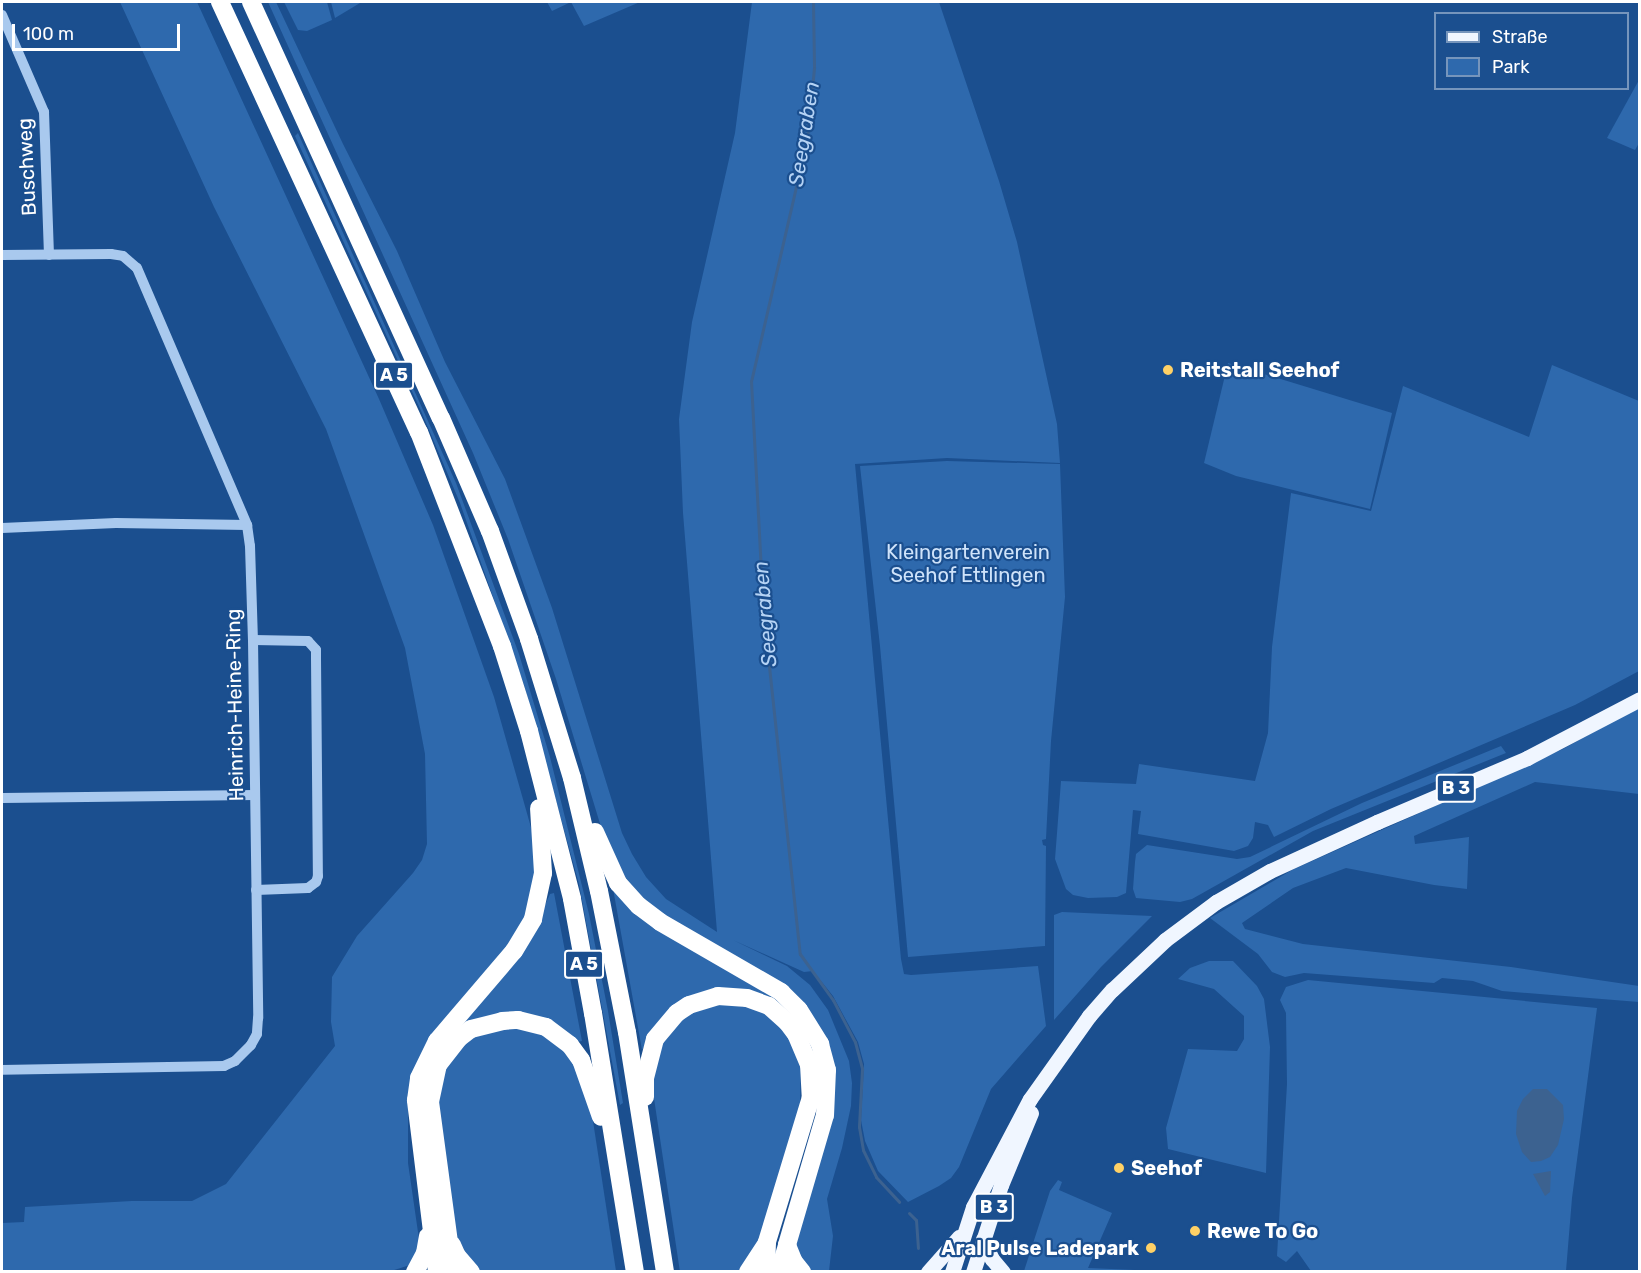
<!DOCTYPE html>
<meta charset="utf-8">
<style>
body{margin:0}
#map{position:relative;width:1641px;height:1273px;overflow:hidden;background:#1b4f8f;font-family:Rubik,sans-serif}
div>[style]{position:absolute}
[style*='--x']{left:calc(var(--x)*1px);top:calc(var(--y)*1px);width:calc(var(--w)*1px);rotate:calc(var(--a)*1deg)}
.green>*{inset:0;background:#2e69ad}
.water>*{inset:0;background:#3c6290}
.stream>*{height:3px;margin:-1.5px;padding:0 1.5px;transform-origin:1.5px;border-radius:1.5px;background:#3c6290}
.minor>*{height:10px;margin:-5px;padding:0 5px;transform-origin:5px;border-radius:5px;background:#a9c9ee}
.major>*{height:15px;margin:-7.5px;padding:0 7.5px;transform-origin:7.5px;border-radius:7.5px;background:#f0f6ff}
.highway>*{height:18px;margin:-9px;padding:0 9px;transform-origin:9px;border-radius:9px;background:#fff}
.dots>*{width:16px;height:16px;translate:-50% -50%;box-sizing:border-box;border:3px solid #1b4f8f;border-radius:50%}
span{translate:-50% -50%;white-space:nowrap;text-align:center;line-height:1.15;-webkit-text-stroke:4.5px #1b4f8f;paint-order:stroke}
.shield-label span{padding:2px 4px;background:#1b4f8f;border:2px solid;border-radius:4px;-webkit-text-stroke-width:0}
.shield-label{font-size:18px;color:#fff;font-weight:700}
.street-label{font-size:20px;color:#fff}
.poi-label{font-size:20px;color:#fff;font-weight:700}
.left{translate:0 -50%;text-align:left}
.right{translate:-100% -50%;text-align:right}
.park-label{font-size:20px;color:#cfe3fa}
.water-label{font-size:21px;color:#b5d3f5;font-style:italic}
.frame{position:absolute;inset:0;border:3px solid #fff;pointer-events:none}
.legend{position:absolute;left:1434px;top:12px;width:195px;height:78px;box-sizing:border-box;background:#1b4f8f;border:2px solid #7695bc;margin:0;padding:8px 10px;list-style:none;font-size:18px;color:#fff}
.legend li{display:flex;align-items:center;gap:12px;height:30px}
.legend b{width:30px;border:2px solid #7695bc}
.scale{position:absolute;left:12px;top:24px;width:168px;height:27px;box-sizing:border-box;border:3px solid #fff;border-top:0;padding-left:8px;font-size:18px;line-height:21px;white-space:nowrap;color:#fff;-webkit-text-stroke:4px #1b4f8f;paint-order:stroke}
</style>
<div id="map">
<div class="green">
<i style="clip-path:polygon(120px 2px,197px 2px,379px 399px,433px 525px,494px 697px,536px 845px,538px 855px,528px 915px,408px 1103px,408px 1163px,420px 1246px,410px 1265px,388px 1272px,2px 1272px,2px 1223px,24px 1222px,25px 1207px,132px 1201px,192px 1201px,226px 1184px,335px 1046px,331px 1022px,332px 977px,357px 936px,413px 873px,422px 860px,427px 844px,425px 754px,405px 648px,326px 429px,214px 207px)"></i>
<i style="clip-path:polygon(268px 2px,276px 2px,343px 144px,397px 251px,445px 362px,505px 479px,552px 608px,622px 833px,632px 854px,646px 877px,666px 899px,717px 932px,683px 513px,679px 419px,692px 322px,735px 133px,752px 2px,939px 2px,999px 181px,1017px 242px,1057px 424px,1060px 463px,947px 458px,855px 464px,901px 959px,904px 974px,911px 975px,1038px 966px,1046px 1026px,991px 1089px,959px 1167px,951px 1178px,939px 1186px,908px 1202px,878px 1171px,865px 1141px,861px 1120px,864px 1064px,858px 1042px,833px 996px,813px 971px,804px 972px,733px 940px,787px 966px,810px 985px,828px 1010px,849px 1061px,852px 1083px,851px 1106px,842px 1148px,827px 1199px,833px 1236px,829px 1271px,835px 1271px,811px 1271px,794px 1246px,832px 1113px,817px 1025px,637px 896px,608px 850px,556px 679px,508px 539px,473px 453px)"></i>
<i style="clip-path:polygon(284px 2px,327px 2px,332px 20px,307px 31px,298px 30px)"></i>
<i style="clip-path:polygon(331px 2px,360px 2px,360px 3px,335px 18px)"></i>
<i style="clip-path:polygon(547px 2px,640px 2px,584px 26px,571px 2px,552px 11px)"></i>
<i style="clip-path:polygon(1639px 80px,1639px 143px,1635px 150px,1607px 138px)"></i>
<i style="clip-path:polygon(298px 133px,456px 483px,519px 654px,550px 757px,589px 914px,608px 1011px,623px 1103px,620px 1105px,579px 884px,524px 685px,460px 503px,421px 411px,295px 136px)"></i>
<i style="clip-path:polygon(1228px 363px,1392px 413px,1370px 509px,1236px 476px,1204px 463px)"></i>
<i style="clip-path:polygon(1552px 365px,1639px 401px,1639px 671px,1575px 705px,1331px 809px,1274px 837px,1268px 825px,1255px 822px,1253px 838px,1248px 846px,1234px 851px,1138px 834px,1141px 811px,1133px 810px,1126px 893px,1117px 897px,1088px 898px,1073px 895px,1066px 889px,1055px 859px,1061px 781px,1136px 784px,1139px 764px,1255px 781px,1268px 733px,1272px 647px,1291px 493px,1371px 511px,1403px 386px,1529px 437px)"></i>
<i style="clip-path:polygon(947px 461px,1060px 464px,1065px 597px,1051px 741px,1046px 839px,1042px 840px,1043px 845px,1046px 846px,1045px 946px,908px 957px,880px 646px,860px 466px)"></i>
<i style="clip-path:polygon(1639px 707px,1639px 794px,1535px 782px,1414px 836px,1415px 844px,1469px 837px,1467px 889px,1434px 885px,1346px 868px,1293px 888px,1242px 923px,1245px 929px,1303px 944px,1511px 967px,1639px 986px,1639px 1002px,1502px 991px,1473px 981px,1442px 978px,1434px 983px,1304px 973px,1285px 977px,1272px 972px,1258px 954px,1210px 918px,1292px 870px,1563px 749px)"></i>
<i style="clip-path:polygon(1501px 746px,1506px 753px,1313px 831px,1192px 899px,1180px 902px,1136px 898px,1133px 889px,1135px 862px,1136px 854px,1147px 845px,1237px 859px,1250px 857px,1362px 803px)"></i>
<i style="clip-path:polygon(612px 883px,634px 909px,653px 924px,777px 996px,801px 1022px,815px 1047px,823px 1078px,822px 1109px,779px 1258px,774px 1256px,818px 1107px,820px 1085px,814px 1054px,797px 1024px,782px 1009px,760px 996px,733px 991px,704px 992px,681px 1003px,657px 1024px,642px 1050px)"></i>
<i style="clip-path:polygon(554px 893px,582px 1041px,577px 1042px,510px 1013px,434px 1065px,433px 1059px,533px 931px,550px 894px)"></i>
<i style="clip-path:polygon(1062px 912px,1152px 916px,1101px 967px,1054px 1020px,1054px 915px)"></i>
<i style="clip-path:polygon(1209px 961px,1233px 961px,1257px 986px,1264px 999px,1270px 1047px,1266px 1173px,1168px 1149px,1166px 1128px,1188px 1049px,1237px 1051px,1244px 1039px,1244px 1016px,1214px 989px,1178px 979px,1190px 968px)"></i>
<i style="clip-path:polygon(1308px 980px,1597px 1008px,1572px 1198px,1566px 1271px,1311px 1271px,1297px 1251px,1286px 1262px,1277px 1256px,1287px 1084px,1286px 1013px,1280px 1000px,1286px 987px)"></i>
<i style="clip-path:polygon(723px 1003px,761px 1010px,782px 1026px,801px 1061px,800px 1107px,754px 1256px,740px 1271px,680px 1272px,652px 1085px,661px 1042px,686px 1015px)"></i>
<i style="clip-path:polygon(515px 1028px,530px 1030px,552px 1039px,569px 1053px,589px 1095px,616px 1271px,479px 1271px,457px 1246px,437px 1112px,444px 1069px,456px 1051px,474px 1037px,494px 1030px)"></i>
<i style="clip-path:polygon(1058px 1180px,1062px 1182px,1059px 1190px,1112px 1213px,1088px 1268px,1158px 1271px,1024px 1271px,1050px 1191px)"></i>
</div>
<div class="water">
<i style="clip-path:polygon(1533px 1089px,1547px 1089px,1563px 1105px,1564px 1119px,1558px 1145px,1550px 1157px,1541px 1161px,1531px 1162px,1522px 1152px,1516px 1134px,1517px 1111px,1523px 1099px)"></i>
<i style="clip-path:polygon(1551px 1171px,1550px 1192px,1545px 1196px,1533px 1174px)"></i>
</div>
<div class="stream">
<i style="--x:813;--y:2;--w:66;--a:89.1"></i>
<i style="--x:814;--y:68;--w:71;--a:95.6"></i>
<i style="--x:807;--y:139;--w:248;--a:103"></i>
<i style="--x:751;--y:381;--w:229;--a:87"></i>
<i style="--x:763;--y:610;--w:346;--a:83.9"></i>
<i style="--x:800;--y:954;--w:57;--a:54.3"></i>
<i style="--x:833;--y:1000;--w:47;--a:62.4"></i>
<i style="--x:855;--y:1042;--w:28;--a:75"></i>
<i style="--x:862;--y:1069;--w:58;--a:93"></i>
<i style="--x:859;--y:1127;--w:23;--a:80"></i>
<i style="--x:863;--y:1150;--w:30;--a:64"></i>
<i style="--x:876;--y:1177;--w:34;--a:47"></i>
<i style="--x:909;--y:1213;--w:10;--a:45"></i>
<i style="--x:916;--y:1220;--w:28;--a:86"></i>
</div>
<div class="minor">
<i style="--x:2;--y:15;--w:106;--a:66.6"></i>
<i style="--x:44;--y:112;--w:143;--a:88"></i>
<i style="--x:2;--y:255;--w:109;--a:-0.5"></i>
<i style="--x:111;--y:254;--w:12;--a:9"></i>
<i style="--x:123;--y:256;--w:18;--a:41"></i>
<i style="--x:137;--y:268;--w:280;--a:66.8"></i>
<i style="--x:247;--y:525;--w:21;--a:82"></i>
<i style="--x:250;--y:546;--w:94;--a:88.2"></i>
<i style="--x:253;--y:640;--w:378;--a:89.2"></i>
<i style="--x:258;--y:1018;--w:16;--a:94"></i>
<i style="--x:257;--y:1034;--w:13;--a:119"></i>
<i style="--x:251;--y:1045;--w:23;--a:135"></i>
<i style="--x:235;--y:1061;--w:12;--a:156"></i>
<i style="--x:224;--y:1066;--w:222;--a:179"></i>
<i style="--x:2;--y:528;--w:114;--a:-2.5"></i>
<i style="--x:116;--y:523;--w:131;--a:0.9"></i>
<i style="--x:253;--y:640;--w:55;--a:1"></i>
<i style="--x:308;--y:641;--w:12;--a:48"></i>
<i style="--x:316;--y:650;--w:8;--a:90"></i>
<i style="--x:316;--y:658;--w:218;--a:89.5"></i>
<i style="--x:318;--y:876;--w:6;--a:108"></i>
<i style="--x:316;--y:882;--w:10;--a:143"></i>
<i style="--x:308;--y:888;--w:52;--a:177.8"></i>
<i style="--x:2;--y:798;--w:253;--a:-0.7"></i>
</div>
<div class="major">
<i style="--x:983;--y:1239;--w:22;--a:66"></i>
<i style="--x:992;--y:1259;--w:17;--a:50"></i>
<i style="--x:928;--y:1272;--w:47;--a:-48.5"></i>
<i style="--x:952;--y:1272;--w:68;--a:-72.1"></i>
<i style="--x:973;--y:1207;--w:122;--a:-62.2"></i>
<i style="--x:1030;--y:1099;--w:102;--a:-54.6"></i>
<i style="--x:1089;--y:1016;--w:35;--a:-49"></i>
<i style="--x:1112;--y:990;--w:73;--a:-43.3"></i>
<i style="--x:1165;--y:940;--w:64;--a:-36.7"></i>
<i style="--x:1216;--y:902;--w:62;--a:-29.9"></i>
<i style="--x:1270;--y:871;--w:118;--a:-24.6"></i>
<i style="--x:1377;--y:822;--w:163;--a:-23.1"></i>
<i style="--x:1527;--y:758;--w:127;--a:-27.6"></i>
<i style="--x:973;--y:1272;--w:91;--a:-72.2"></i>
<i style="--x:1001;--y:1185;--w:78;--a:-67.4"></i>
</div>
<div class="highway">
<i style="--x:220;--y:2;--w:474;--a:65.2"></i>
<i style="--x:419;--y:432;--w:230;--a:68.8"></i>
<i style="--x:502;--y:646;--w:89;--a:72.4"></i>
<i style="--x:529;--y:731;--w:173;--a:75.6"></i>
<i style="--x:572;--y:899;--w:116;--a:79.6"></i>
<i style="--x:593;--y:1013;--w:262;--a:80.8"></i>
<i style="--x:251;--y:2;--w:457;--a:65.5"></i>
<i style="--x:441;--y:418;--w:123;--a:66.6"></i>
<i style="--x:490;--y:531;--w:115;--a:70.1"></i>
<i style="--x:529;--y:639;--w:145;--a:72.8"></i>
<i style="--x:572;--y:778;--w:116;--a:76.6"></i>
<i style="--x:599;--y:891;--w:144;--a:78.8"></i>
<i style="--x:627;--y:1032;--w:243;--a:81"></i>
<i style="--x:595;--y:832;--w:56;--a:65.7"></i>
<i style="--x:618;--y:883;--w:31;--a:48"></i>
<i style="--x:639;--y:906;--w:26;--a:37"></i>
<i style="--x:660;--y:922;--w:140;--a:30"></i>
<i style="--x:781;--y:992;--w:25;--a:45"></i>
<i style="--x:799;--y:1010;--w:40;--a:58"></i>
<i style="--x:820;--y:1044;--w:27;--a:75"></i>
<i style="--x:827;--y:1070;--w:45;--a:92.5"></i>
<i style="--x:825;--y:1115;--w:135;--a:106.3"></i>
<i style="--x:787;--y:1245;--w:18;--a:68"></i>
<i style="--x:794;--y:1262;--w:13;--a:51"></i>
<i style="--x:645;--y:1097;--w:19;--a:-90"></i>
<i style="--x:645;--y:1078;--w:40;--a:-75.6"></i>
<i style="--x:655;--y:1039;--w:34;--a:-50"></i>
<i style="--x:677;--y:1013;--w:14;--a:-34"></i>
<i style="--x:689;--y:1005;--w:30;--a:-17"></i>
<i style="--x:718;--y:996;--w:29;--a:4"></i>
<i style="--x:747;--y:998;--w:23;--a:20"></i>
<i style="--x:769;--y:1006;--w:24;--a:42"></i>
<i style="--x:787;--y:1022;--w:15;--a:53"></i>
<i style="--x:796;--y:1034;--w:33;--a:67"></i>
<i style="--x:809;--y:1064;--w:33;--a:87"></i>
<i style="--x:811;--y:1097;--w:152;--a:106.9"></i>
<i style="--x:767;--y:1242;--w:30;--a:92"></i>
<i style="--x:452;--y:1245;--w:12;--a:66"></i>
<i style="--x:457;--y:1256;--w:21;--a:49"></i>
<i style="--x:415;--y:1272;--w:21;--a:-62"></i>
<i style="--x:425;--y:1253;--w:17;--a:-80"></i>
<i style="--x:437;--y:1272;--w:173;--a:-97"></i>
<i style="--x:416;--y:1100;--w:22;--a:-82"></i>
<i style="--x:419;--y:1078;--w:41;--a:-64.1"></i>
<i style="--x:437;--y:1041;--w:118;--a:-49.5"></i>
<i style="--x:514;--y:951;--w:37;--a:-59"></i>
<i style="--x:533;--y:919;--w:47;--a:-77.7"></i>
<i style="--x:543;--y:873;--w:65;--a:-93.5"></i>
<i style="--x:453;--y:1272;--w:172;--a:-97.7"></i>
<i style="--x:430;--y:1102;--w:38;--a:-78"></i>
<i style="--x:438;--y:1065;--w:33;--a:-52"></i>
<i style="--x:458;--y:1039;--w:16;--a:-38"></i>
<i style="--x:471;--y:1029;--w:32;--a:-14"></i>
<i style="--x:502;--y:1021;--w:16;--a:-4"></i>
<i style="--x:518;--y:1020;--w:29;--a:14"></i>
<i style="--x:546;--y:1027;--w:30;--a:37"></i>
<i style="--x:570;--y:1045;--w:19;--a:54"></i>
<i style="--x:581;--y:1060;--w:60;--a:70.7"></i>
<i style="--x:748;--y:1272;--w:33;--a:-57"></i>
<i style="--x:779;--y:1272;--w:28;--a:-73"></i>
</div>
<div class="dots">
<i style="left:1168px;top:370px;background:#ffd166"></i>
<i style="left:1119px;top:1168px;background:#ffd166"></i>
<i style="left:1195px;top:1231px;background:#ffd166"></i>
<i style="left:1151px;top:1248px;background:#ffd166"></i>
</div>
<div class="shield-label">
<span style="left:394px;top:375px">A 5</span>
<span style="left:1456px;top:788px">B 3</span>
<span style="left:584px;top:964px">A 5</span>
<span style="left:994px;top:1207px">B 3</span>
</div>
<div class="street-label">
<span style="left:27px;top:167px;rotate:-93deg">Buschweg</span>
<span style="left:235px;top:705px;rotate:-91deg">Heinrich-Heine-Ring</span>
</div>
<div class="poi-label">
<span class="left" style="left:1180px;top:370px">Reitstall Seehof</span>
<span class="left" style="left:1131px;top:1168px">Seehof</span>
<span class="left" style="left:1207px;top:1231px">Rewe To Go</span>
<span class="right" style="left:1139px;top:1248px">Aral Pulse Ladepark</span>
</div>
<div class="park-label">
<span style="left:968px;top:564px">Kleingartenverein<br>Seehof Ettlingen</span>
</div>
<div class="water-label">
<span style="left:804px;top:134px;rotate:-81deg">Seegraben</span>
<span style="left:765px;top:614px;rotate:-95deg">Seegraben</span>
</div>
<div class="frame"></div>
<ul class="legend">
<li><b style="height:8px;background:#f0f6ff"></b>Straße</li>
<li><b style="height:16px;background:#2e69ad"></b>Park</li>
</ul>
<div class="scale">100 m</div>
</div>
